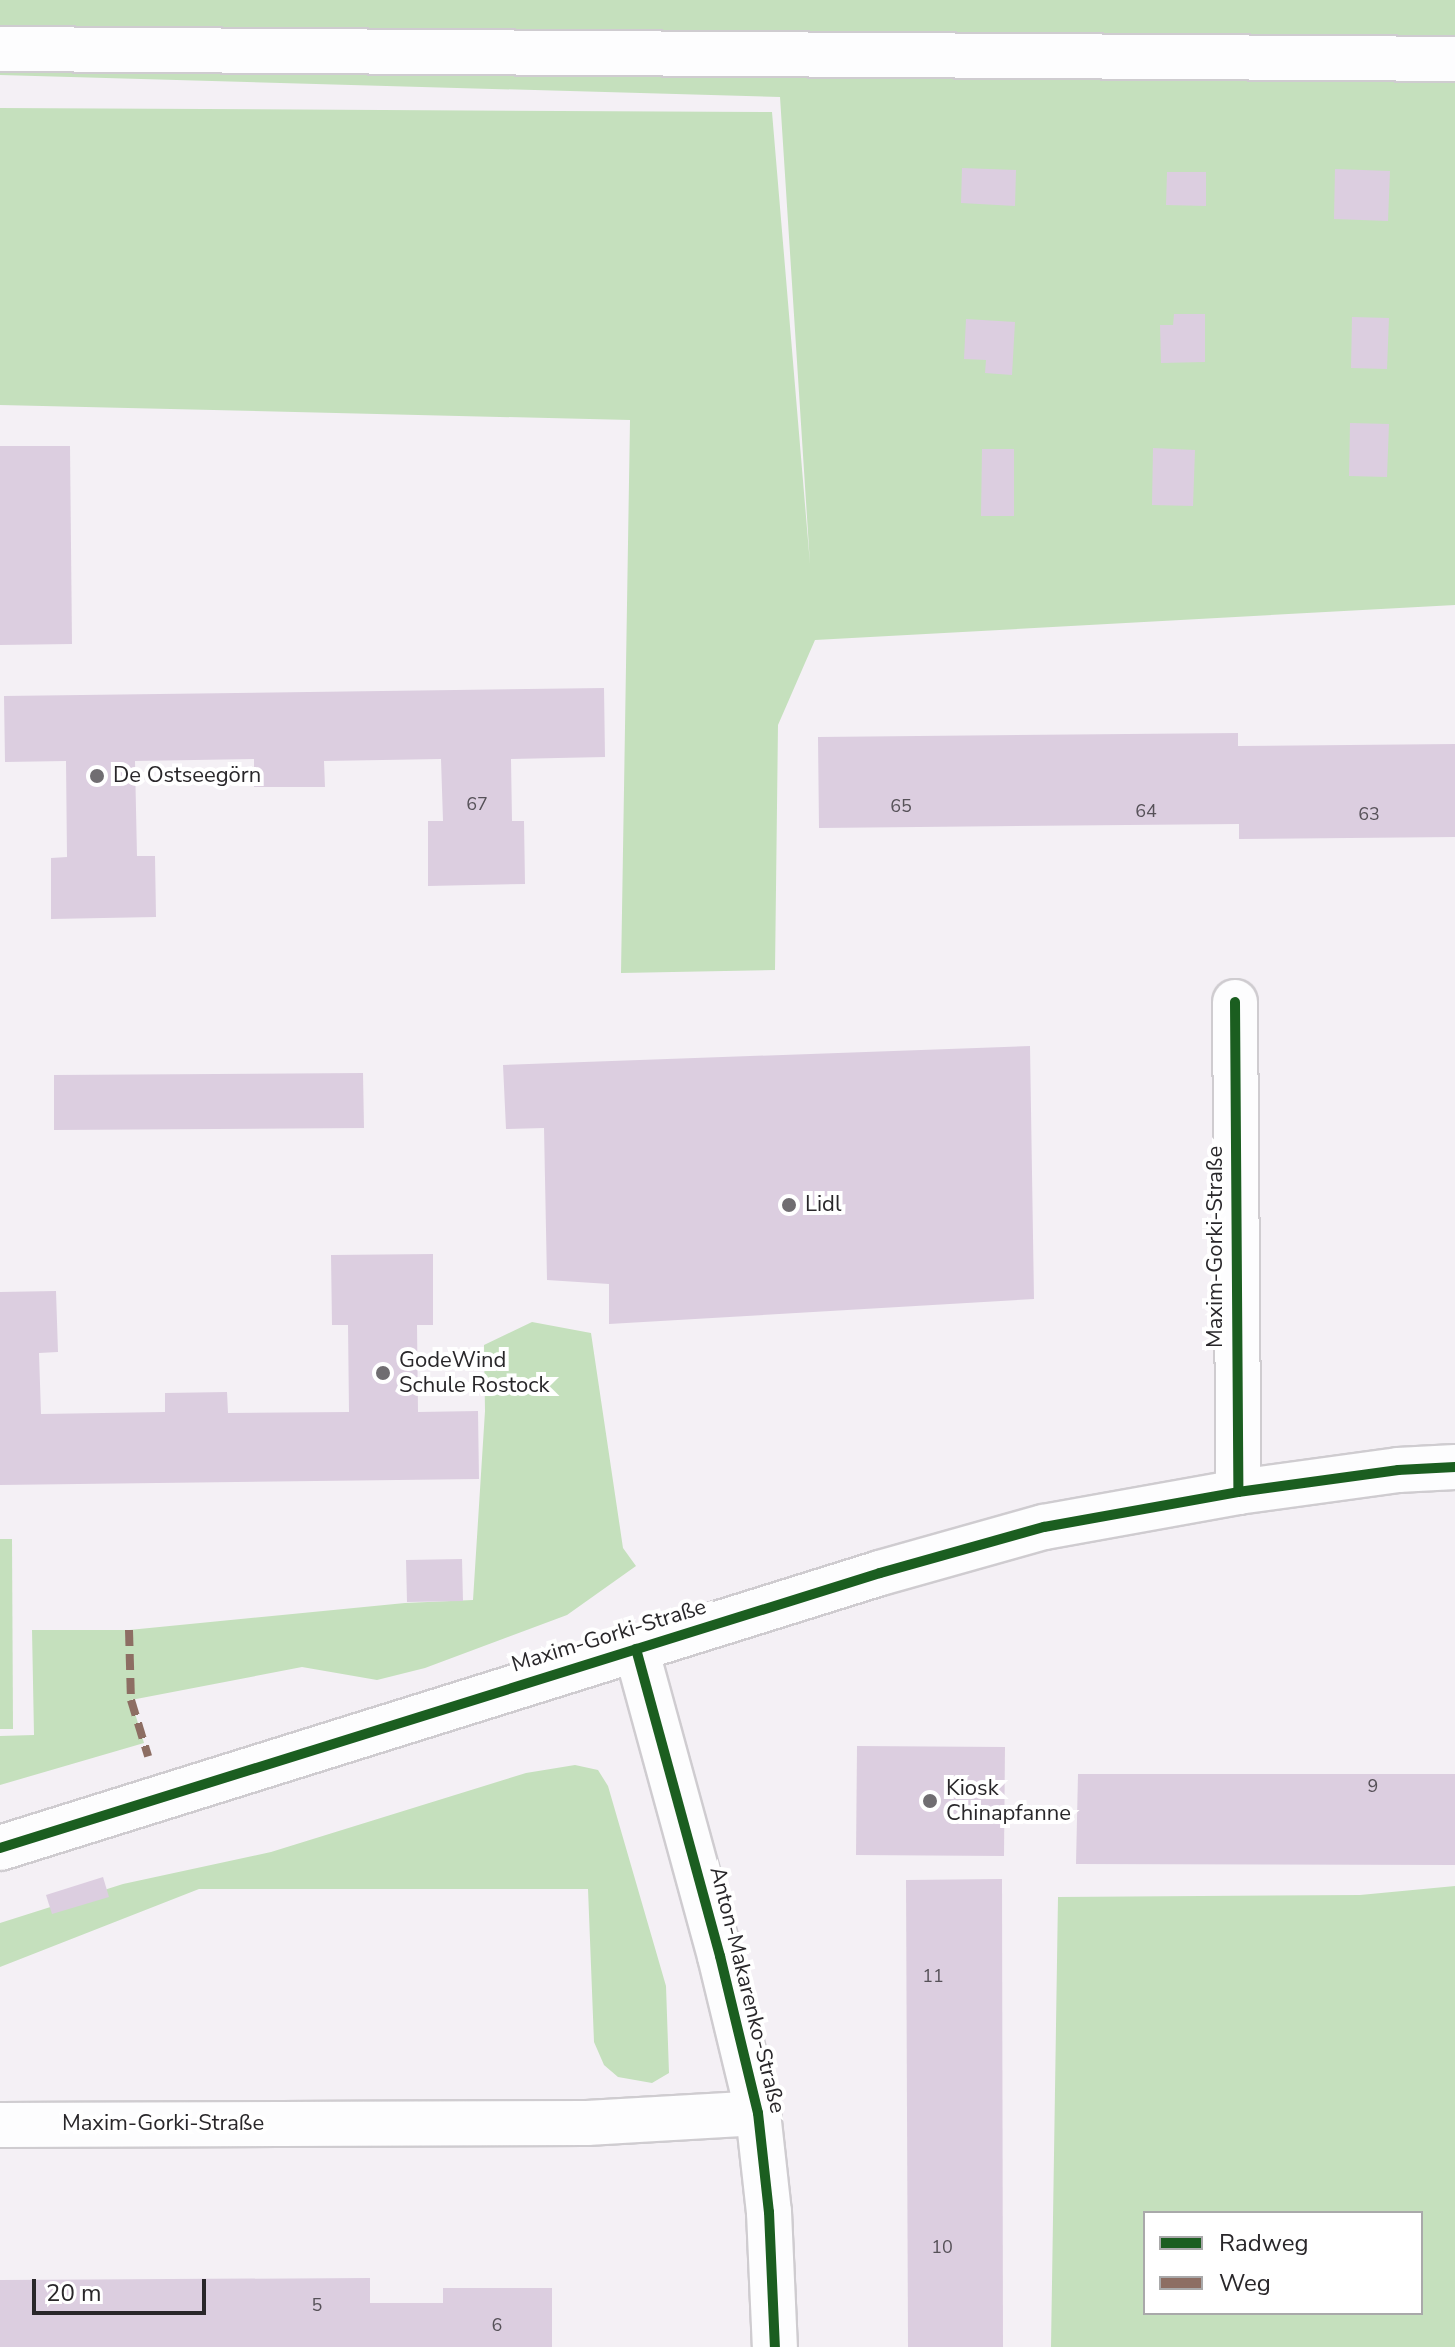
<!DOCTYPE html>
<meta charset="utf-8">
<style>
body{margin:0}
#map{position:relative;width:1455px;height:2347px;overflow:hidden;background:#f4f0f5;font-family:"Nunito Sans",sans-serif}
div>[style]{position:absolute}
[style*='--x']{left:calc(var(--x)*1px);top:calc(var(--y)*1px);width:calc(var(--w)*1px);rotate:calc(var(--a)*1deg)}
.green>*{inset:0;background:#c5e0bd}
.building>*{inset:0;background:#dccee0}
.roads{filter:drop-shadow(2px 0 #cfccd0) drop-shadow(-2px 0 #cfccd0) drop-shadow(0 2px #cfccd0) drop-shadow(0 -2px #cfccd0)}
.minor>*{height:44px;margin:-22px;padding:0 22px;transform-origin:22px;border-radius:22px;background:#fdfdfe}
.quiet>*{height:8px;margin-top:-4px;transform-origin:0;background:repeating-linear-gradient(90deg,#8d6e63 0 16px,transparent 0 24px)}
.cycleway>*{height:10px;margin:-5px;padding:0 5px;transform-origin:5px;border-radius:5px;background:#1b5e20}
.dots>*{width:22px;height:22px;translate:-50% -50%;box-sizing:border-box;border:4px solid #fff;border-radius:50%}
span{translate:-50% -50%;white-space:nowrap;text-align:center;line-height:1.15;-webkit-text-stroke:8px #fff;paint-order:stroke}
.number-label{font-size:18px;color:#565158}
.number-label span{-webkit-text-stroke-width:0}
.poi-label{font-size:22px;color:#29272a}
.left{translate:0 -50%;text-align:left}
.street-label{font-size:22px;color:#29272a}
.legend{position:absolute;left:1143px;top:2211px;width:280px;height:104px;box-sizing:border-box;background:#fff;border:2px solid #a9a9aa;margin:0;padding:10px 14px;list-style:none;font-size:24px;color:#29272a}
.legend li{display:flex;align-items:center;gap:16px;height:40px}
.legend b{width:40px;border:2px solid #a9a9aa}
.scale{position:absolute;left:32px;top:2279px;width:174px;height:36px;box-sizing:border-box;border:4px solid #29272a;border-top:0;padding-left:10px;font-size:24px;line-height:28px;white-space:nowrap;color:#29272a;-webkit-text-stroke:6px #fff;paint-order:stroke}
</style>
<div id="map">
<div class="green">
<i style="clip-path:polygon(0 0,1455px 0,1455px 605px,815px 640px,778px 725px,775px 970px,621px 973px,630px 420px,0 405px,0 108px,772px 112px,810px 564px,780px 97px,0 75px)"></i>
<i style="clip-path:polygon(532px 1322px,591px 1333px,623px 1548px,636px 1566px,567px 1615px,425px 1668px,377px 1680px,302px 1667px,131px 1700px,144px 1743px,0 1785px,0 1736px,34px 1735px,32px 1630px,129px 1630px,405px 1603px,473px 1600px,485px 1411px,484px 1345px)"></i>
<i style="clip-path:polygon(0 1539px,12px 1539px,13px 1729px,0 1729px)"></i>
<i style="clip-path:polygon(575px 1765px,598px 1770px,608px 1786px,666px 1986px,669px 2073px,652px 2083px,618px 2077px,604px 2065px,594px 2042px,588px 1889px,199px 1889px,0 1967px,0 1923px,123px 1884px,271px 1852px,526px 1773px)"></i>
<i style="clip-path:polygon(evenodd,1455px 1886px,1455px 2347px,1051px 2347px,1058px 1897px,1360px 1895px,1455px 1886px,1145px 2213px,1421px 2213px,1421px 2313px,1145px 2313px,1145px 2213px)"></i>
</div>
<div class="building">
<i style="clip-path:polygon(962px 168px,1016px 170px,1015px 206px,961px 203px)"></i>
<i style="clip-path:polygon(1335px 169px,1390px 171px,1388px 221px,1334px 219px)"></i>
<i style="clip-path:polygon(1167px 172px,1206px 172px,1206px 206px,1166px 205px)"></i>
<i style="clip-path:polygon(1174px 314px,1205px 314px,1205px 362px,1161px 363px,1160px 325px,1173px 325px)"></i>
<i style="clip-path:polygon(1352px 317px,1389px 318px,1387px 369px,1351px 368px)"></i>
<i style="clip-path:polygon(966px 319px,1015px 322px,1012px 375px,985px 373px,986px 360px,964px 359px)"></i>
<i style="clip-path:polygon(1350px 423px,1389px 424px,1387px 477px,1349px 476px)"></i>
<i style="clip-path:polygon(0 446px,70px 446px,72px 644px,0 645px)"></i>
<i style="clip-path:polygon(1153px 448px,1195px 450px,1193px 506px,1152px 505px)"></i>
<i style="clip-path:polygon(982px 449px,1014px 449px,1014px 516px,981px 516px)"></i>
<i style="clip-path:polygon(604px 688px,605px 757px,511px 759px,512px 821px,524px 821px,525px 884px,428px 886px,428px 821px,443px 821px,441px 759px,324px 761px,325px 787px,254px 787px,254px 759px,135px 761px,137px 856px,155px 856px,156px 917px,51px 919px,51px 858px,67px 857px,66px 761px,5px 762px,4px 696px)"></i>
<i style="clip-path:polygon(1238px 733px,1238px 746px,1455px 744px,1455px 837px,1239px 839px,1239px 824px,819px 828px,818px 737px)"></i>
<i style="clip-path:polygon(1030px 1046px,1034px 1299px,609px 1324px,609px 1284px,547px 1280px,544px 1128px,506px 1129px,503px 1065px)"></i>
<i style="clip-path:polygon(363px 1073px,364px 1128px,54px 1130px,54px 1075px)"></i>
<i style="clip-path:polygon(433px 1254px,433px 1325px,417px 1325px,418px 1412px,478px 1411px,479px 1479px,0 1485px,0 1292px,56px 1291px,58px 1352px,39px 1353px,41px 1414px,165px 1412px,165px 1393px,227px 1392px,228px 1413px,349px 1412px,348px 1325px,332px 1325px,331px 1255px)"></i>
<i style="clip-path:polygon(462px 1559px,463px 1601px,407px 1602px,406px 1560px)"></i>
<i style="clip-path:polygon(857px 1746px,1005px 1747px,1004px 1856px,856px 1855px)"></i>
<i style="clip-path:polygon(1078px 1774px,1455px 1774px,1455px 1865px,1076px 1864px)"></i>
<i style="clip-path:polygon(103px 1877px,109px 1897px,52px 1914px,46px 1895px)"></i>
<i style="clip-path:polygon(1002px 1879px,1003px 2347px,908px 2347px,906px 1880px)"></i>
<i style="clip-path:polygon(370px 2278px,370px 2303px,443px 2303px,443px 2288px,552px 2288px,552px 2347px,0 2347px,0 2280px)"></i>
</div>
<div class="roads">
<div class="minor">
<i style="--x:0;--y:49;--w:1455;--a:0.39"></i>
<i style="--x:1235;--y:1002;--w:490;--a:89.6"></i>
<i style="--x:636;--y:1649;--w:318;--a:74.7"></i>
<i style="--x:720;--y:1956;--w:162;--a:76.4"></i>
<i style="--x:758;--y:2113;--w:100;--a:83.7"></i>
<i style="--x:769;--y:2212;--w:135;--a:87.5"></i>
<i style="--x:0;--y:1848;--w:922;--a:-17.35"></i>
<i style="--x:880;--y:1573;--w:170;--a:-15.7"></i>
<i style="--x:1044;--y:1527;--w:197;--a:-10.2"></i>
<i style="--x:1238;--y:1492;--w:162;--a:-7.8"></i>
<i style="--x:1398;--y:1470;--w:57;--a:-3"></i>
<i style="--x:0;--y:2125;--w:587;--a:-0.2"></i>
<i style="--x:587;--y:2123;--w:171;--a:-3.3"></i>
</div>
</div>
<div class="quiet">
<i style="--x:129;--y:1630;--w:70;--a:88.4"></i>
<i style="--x:131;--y:1700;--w:59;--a:73.1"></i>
</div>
<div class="cycleway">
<i style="--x:1235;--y:1002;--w:490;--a:89.6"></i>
<i style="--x:636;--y:1649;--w:318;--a:74.7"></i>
<i style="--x:720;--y:1956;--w:162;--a:76.4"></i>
<i style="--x:758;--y:2113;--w:100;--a:83.7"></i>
<i style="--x:769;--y:2212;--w:135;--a:87.5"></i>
<i style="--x:0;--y:1848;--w:922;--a:-17.35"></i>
<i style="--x:880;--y:1573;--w:170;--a:-15.7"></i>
<i style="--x:1044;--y:1527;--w:197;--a:-10.2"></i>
<i style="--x:1238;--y:1492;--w:162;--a:-7.8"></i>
<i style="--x:1398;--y:1470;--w:57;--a:-3"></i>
</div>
<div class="dots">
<i style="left:97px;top:776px;background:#706d71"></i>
<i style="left:789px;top:1205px;background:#706d71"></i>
<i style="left:383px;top:1373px;background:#706d71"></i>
<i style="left:930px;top:1801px;background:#706d71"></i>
</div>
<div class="number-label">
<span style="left:477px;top:804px">67</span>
<span style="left:901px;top:806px">65</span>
<span style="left:1146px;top:811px">64</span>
<span style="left:1369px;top:814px">63</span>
<span style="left:1373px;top:1786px">9</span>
<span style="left:933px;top:1976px">11</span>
<span style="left:942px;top:2247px">10</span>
<span style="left:317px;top:2305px">5</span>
<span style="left:497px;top:2325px">6</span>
</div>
<div class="poi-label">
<span class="left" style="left:113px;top:776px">De Ostseegörn</span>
<span class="left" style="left:805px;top:1205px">Lidl</span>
<span class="left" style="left:399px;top:1373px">GodeWind<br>Schule Rostock</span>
<span class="left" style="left:946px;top:1801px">Kiosk<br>Chinapfanne</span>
</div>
<div class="street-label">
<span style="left:1216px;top:1247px;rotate:-90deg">Maxim-Gorki-Straße</span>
<span style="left:609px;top:1636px;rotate:-17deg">Maxim-Gorki-Straße</span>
<span style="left:747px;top:1990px;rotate:76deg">Anton-Makarenko-Straße</span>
<span style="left:163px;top:2124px">Maxim-Gorki-Straße</span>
</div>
<ul class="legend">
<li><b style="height:10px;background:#1b5e20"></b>Radweg</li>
<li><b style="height:10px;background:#8d6e63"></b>Weg</li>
</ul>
<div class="scale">20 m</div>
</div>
